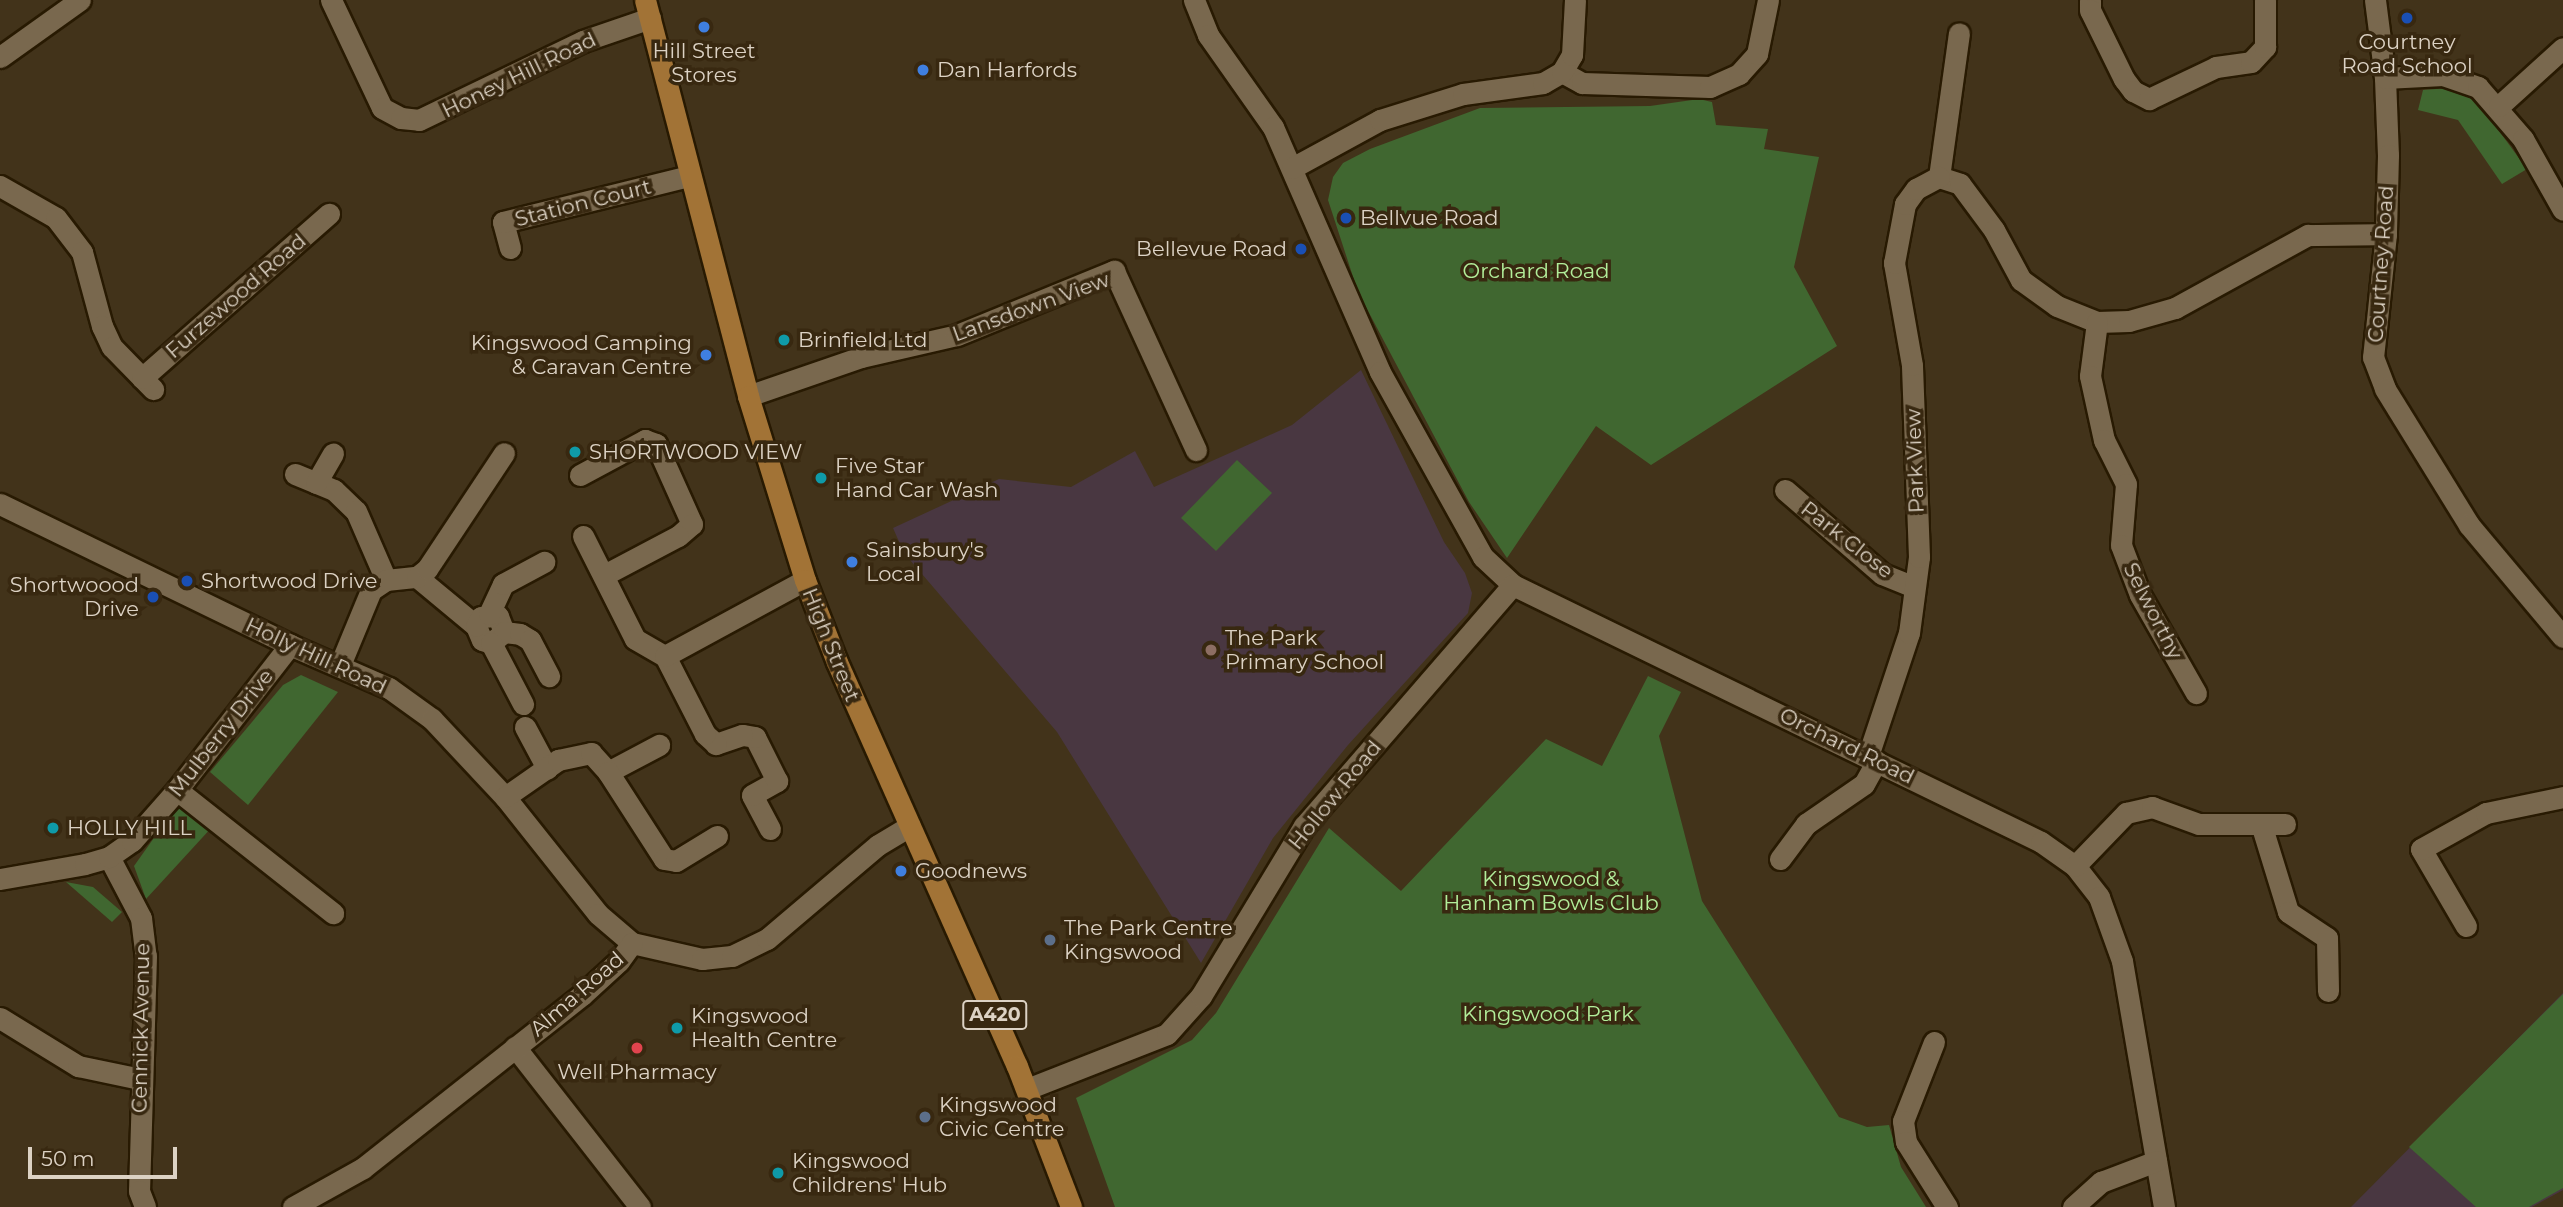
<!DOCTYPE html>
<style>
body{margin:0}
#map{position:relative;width:2563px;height:1207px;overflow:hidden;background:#42331a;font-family:Montserrat,sans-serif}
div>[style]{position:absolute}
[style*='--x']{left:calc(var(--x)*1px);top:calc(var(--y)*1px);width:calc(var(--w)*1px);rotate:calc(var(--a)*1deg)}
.education>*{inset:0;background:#493741}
.green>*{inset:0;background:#406730}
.roads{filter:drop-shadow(2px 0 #281a02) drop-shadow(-2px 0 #281a02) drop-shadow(0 2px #281a02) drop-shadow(0 -2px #281a02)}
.minor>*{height:21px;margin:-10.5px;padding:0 10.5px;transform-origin:10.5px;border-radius:10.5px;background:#79684e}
.primary>*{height:21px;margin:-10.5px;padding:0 10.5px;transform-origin:10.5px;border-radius:10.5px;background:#a27336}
.dots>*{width:19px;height:19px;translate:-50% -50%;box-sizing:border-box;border:4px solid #382810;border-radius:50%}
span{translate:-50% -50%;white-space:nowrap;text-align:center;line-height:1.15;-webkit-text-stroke:7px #382810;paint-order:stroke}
.shield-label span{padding:2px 5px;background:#382810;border:2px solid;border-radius:5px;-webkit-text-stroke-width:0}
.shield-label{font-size:19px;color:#dcd2c4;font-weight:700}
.poi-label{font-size:21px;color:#dcd2c4}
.left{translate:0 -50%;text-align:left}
.right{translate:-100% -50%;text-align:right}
.street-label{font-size:21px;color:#dcd2c4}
.park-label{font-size:21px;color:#b2ee9a}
.scale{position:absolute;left:28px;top:1147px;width:149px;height:32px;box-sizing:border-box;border:4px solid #dcd2c4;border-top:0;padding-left:9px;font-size:21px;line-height:24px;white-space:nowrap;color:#dcd2c4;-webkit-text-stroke:5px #382810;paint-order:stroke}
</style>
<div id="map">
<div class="education">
<i style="clip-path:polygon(1361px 370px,1444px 542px,1465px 573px,1472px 593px,1468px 613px,1348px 745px,1273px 838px,1201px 963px,1057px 732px,904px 553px,893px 528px,999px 479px,1071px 487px,1135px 451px,1154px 487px,1292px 425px)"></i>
<i style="clip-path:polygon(2563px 993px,2563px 1190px,2532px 1207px,2351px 1207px)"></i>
</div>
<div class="green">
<i style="clip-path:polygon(2449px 88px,2477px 101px,2527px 169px,2502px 184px,2458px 120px,2418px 110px,2423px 90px)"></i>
<i style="clip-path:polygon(1699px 99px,1712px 102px,1716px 125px,1768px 129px,1764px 149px,1819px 157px,1794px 267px,1837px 346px,1651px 465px,1596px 426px,1507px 558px,1469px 502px,1358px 292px,1328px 200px,1333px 177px,1343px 163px,1370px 149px,1480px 108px,1650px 106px)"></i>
<i style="clip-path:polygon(1237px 460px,1272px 493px,1216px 551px,1181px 518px)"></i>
<i style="clip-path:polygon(301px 675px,338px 692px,248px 805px,210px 772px,283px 685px)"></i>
<i style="clip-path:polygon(1648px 676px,1681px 692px,1659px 736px,1702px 901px,1839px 1117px,1867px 1127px,1889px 1125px,1901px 1167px,1926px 1207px,1115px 1207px,1076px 1098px,1192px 1040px,1216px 1013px,1329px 828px,1401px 891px,1546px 739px,1602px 766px)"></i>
<i style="clip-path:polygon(185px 807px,213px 826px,146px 899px,134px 866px,173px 811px)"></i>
<i style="clip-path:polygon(66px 882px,93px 887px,122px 912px,112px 922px)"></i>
<i style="clip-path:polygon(2563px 994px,2563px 1188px,2529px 1207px,2476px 1207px,2409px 1147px)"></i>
</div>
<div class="roads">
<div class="minor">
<i style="--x:331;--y:0;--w:119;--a:64.7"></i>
<i style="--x:382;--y:108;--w:21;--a:28"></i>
<i style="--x:401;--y:118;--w:18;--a:6"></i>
<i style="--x:419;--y:120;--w:182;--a:-25.7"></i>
<i style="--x:583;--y:41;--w:71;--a:-18.9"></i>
<i style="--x:1194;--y:0;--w:38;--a:68"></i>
<i style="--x:1208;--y:35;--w:113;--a:54.8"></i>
<i style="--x:1273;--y:127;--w:267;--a:66.4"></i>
<i style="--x:1380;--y:372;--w:212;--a:60.9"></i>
<i style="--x:1483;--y:557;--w:41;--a:43"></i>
<i style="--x:1513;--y:585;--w:587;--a:25.95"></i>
<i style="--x:2041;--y:842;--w:42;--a:35.2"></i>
<i style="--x:2075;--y:866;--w:39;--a:52"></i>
<i style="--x:2099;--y:897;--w:68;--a:70.2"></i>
<i style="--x:2122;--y:961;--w:250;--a:80.3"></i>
<i style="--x:2090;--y:0;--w:10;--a:90"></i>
<i style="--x:2090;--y:10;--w:77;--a:63.8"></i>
<i style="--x:2124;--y:79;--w:15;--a:53"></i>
<i style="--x:2133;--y:91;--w:18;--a:27"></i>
<i style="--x:2149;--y:99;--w:74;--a:-25.5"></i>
<i style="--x:2216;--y:67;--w:35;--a:-8"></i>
<i style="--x:2251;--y:62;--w:21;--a:-47"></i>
<i style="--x:2265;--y:47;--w:47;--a:-90"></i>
<i style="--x:2375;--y:0;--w:79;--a:82.7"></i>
<i style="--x:2385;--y:78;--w:77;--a:87.8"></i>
<i style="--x:2388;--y:155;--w:79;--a:91.5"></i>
<i style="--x:2386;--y:234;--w:124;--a:96"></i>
<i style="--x:2373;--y:357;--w:34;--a:69"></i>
<i style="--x:2385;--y:389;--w:160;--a:58.3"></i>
<i style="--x:2469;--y:525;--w:146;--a:50"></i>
<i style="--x:0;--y:57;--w:98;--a:-35.5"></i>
<i style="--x:1562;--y:72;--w:23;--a:29"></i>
<i style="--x:1582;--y:83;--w:128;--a:1.8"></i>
<i style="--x:1710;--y:87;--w:32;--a:-24"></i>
<i style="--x:1739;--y:74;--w:27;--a:-48"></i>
<i style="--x:1757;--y:54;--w:55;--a:-78.5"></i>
<i style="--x:2385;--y:78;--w:58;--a:-3"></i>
<i style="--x:2443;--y:75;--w:37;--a:19"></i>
<i style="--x:2478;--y:87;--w:69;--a:49.1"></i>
<i style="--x:2523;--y:139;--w:81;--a:60.6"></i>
<i style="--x:2499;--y:106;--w:86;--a:-42.2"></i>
<i style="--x:1292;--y:168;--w:100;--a:-28.6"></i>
<i style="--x:1380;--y:120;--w:87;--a:-17.4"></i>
<i style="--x:1463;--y:94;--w:81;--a:-7.8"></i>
<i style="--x:1543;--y:83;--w:22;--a:-30"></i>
<i style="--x:1562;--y:72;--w:20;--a:-60"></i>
<i style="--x:1572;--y:55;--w:55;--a:-86.9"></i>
<i style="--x:1939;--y:177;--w:22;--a:18"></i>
<i style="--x:1960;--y:184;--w:57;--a:53.5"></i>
<i style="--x:1994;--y:230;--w:57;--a:61.6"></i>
<i style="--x:2021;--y:280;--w:44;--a:35.8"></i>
<i style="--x:2057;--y:306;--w:43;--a:21.8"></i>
<i style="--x:2097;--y:322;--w:32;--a:-2"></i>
<i style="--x:2129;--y:321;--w:48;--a:-15.8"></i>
<i style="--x:2175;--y:308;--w:152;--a:-28.8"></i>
<i style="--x:2308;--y:235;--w:78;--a:-0.7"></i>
<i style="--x:1939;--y:177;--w:145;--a:-82.1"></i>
<i style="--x:0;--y:186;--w:64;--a:29.7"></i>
<i style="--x:56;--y:218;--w:43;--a:52.6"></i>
<i style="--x:82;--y:252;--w:77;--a:74.9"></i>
<i style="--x:102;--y:326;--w:23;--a:65"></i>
<i style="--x:112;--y:347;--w:59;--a:45.7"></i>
<i style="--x:510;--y:248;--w:27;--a:-105"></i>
<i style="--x:503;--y:222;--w:192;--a:-13.9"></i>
<i style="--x:2097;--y:322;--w:54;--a:97.4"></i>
<i style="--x:2090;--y:376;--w:66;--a:77.7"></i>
<i style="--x:2104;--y:440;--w:49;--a:63.4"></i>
<i style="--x:2126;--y:484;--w:61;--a:94.7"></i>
<i style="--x:2121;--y:545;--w:53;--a:69.2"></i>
<i style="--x:2140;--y:595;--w:113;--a:60.3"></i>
<i style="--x:142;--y:378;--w:249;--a:-41.3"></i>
<i style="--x:748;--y:396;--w:120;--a:-19"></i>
<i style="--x:861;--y:357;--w:98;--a:-12.9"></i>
<i style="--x:957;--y:335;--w:170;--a:-22.2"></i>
<i style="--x:1114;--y:271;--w:197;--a:65.4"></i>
<i style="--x:295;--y:474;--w:42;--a:22.3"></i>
<i style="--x:334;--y:490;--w:30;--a:44"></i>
<i style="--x:356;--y:511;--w:75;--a:66.5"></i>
<i style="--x:580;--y:475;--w:74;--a:-28.3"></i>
<i style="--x:645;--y:440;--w:12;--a:20"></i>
<i style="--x:656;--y:444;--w:88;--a:65.8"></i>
<i style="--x:692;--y:524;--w:18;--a:139"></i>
<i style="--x:678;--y:536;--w:84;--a:152.2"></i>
<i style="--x:316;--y:483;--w:34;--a:-60"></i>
<i style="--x:1785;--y:490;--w:128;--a:40.9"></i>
<i style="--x:1882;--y:574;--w:32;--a:22"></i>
<i style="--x:0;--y:504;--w:322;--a:25.9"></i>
<i style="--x:290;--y:645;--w:108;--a:23.5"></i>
<i style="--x:389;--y:688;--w:53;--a:35.8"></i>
<i style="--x:432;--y:719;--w:107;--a:46.9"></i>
<i style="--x:505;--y:797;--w:149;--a:51.5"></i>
<i style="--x:598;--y:914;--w:45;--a:40.5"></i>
<i style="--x:632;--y:943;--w:72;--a:12.9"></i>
<i style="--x:702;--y:959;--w:30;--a:-6"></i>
<i style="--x:732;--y:956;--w:39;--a:-26"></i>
<i style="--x:767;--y:939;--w:145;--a:-40.3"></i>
<i style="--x:878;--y:845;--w:37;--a:-31"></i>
<i style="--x:583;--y:536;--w:115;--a:63.2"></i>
<i style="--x:635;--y:639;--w:34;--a:30"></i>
<i style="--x:417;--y:577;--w:77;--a:39.7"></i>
<i style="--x:476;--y:626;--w:15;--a:67"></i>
<i style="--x:482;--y:640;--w:9;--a:18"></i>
<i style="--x:491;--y:643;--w:17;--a:-40"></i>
<i style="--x:504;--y:632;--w:17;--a:-111"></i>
<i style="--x:498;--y:616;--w:17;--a:177"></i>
<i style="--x:481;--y:617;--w:10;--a:119"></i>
<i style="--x:489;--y:614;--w:33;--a:-65"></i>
<i style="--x:503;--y:584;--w:47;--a:-28.2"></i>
<i style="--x:504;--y:632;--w:16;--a:7"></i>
<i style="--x:520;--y:634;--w:12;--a:31"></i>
<i style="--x:530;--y:640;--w:41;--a:62.2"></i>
<i style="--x:491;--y:643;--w:69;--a:62.3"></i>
<i style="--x:340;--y:665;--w:81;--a:-67.5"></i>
<i style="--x:371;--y:590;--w:18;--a:-34"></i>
<i style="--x:386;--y:580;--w:31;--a:-6"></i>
<i style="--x:417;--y:577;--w:13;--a:-39"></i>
<i style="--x:427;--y:569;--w:139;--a:-56.4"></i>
<i style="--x:525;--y:727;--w:47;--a:61.8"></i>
<i style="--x:1868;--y:756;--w:130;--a:-71.6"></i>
<i style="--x:1909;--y:633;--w:77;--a:-82.5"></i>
<i style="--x:1919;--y:557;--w:192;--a:-92.1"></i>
<i style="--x:1912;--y:365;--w:104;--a:-100"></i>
<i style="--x:1894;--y:263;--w:60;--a:-79.4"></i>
<i style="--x:1905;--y:204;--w:19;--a:-54"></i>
<i style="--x:1916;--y:189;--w:26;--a:-28"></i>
<i style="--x:608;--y:772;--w:58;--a:-27.9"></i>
<i style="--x:177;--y:790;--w:199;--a:38.3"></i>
<i style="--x:505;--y:797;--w:65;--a:-34.9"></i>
<i style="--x:558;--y:760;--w:34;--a:-12"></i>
<i style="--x:591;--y:753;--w:25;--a:48"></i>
<i style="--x:608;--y:772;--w:103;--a:57.2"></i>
<i style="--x:664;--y:859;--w:12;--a:9"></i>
<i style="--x:676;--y:861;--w:48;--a:-31.4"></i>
<i style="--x:2261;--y:824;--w:92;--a:72.9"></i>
<i style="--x:2288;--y:912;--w:47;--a:33.7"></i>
<i style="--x:2327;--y:938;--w:53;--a:88.9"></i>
<i style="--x:770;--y:829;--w:38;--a:-118"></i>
<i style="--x:752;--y:795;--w:29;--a:-29"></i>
<i style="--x:777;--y:781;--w:49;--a:-116.6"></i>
<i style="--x:755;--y:737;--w:13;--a:-171"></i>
<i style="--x:742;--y:735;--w:28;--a:161"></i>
<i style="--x:716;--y:744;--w:15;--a:-138"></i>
<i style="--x:705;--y:734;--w:88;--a:-117.1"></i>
<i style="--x:665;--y:656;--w:159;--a:-28.5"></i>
<i style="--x:109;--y:857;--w:69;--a:62.3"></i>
<i style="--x:141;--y:918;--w:38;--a:83"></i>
<i style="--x:146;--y:956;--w:235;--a:91.7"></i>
<i style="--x:139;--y:1191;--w:17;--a:69"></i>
<i style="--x:1780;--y:859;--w:44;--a:-53.4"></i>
<i style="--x:1806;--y:824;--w:70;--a:-34.6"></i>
<i style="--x:1864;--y:784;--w:26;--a:-61"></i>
<i style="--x:2075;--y:866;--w:74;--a:-46.1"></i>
<i style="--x:2126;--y:813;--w:27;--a:-13"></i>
<i style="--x:2152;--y:807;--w:50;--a:19.9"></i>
<i style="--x:2199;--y:824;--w:86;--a:0"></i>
<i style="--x:0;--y:879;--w:86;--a:-10"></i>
<i style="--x:85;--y:864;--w:25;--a:-16"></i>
<i style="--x:109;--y:857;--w:28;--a:-35"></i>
<i style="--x:132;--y:841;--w:68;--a:-48.6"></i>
<i style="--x:177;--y:790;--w:184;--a:-52.1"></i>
<i style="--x:2466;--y:926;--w:89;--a:-120.3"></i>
<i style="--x:2421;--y:849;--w:74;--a:-29"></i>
<i style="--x:2486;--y:813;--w:79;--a:-11.7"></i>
<i style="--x:0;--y:1018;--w:92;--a:31.6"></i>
<i style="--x:78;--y:1066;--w:63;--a:11.8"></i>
<i style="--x:1934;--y:1042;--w:85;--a:111.4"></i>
<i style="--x:1903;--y:1121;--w:21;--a:82"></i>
<i style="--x:1906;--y:1142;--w:77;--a:57.8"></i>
<i style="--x:515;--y:1047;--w:203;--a:52"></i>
<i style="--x:1027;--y:1089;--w:150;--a:-21.4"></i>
<i style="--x:1167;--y:1034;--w:51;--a:-48.2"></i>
<i style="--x:1201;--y:996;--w:199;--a:-58.8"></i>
<i style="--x:1304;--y:826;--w:319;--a:-49.1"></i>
<i style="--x:293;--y:1207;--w:80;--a:-29.1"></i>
<i style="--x:363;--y:1168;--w:279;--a:-38.3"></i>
<i style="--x:582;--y:995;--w:50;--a:-42.6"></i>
<i style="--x:619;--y:961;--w:22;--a:-54"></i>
<i style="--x:2073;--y:1207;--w:38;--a:-42"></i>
<i style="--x:2101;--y:1182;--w:59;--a:-20.9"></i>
</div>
<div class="primary">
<i style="--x:645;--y:0;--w:409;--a:75.4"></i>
<i style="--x:748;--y:396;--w:193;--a:72.8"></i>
<i style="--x:805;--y:580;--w:88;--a:68.7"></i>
<i style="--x:837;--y:662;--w:442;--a:66"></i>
<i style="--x:1017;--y:1066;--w:151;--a:69"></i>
</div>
</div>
<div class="dots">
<i style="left:2407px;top:18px;background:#1a4fb4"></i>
<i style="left:704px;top:27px;background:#3f7fe0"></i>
<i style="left:923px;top:70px;background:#3f7fe0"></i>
<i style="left:1346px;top:218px;background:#1a4fb4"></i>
<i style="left:1301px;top:249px;background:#1a4fb4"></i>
<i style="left:784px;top:340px;background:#0f9aa8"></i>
<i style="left:706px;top:355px;background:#3f7fe0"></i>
<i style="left:575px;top:452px;background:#0f9aa8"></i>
<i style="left:821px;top:478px;background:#0f9aa8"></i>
<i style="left:852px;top:562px;background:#3f7fe0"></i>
<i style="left:187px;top:581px;background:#1a4fb4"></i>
<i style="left:153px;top:597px;background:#1a4fb4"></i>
<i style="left:1211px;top:650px;background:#8d6e63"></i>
<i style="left:53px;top:828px;background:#0f9aa8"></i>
<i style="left:901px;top:871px;background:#3f7fe0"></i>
<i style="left:1050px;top:940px;background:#5c6f8a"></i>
<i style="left:677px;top:1028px;background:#0f9aa8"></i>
<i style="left:637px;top:1048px;background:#e0444e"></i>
<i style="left:925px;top:1117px;background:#5c6f8a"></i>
<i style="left:778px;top:1173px;background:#0f9aa8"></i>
</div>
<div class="shield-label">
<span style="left:995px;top:1015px">A420</span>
</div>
<div class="poi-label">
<span style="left:2407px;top:54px">Courtney<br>Road School</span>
<span style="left:704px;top:63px">Hill Street<br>Stores</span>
<span class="left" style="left:937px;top:70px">Dan Harfords</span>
<span class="left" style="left:1360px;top:218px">Bellvue Road</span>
<span class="right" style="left:1287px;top:249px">Bellevue Road</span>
<span class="left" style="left:798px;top:340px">Brinfield Ltd</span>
<span class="right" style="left:692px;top:355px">Kingswood Camping<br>&amp; Caravan Centre</span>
<span class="left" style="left:589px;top:452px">SHORTWOOD VIEW</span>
<span class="left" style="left:835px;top:478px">Five Star<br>Hand Car Wash</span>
<span class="left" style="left:866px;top:562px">Sainsbury's<br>Local</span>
<span class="left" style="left:201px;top:581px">Shortwood Drive</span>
<span class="right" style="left:139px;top:597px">Shortwoood<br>Drive</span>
<span class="left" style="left:1225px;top:650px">The Park<br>Primary School</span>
<span class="left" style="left:67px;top:828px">HOLLY HILL</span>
<span class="left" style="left:915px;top:871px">Goodnews</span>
<span class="left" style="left:1064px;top:940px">The Park Centre<br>Kingswood</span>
<span class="left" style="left:691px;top:1028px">Kingswood<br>Health Centre</span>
<span style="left:637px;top:1072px">Well Pharmacy</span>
<span class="left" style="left:939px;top:1117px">Kingswood<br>Civic Centre</span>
<span class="left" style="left:792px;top:1173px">Kingswood<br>Childrens' Hub</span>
</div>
<div class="street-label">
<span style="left:519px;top:75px;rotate:-26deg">Honey Hill Road</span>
<span style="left:583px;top:203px;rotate:-14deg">Station Court</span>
<span style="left:2381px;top:264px;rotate:-86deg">Courtney Road</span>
<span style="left:236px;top:296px;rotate:-41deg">Furzewood Road</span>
<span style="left:1031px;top:307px;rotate:-20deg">Lansdown View</span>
<span style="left:1915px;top:461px;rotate:-92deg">Park View</span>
<span style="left:1847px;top:540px;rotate:38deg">Park Close</span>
<span style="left:2153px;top:611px;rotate:63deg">Selworthy</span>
<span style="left:831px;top:645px;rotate:68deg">High Street</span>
<span style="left:316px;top:656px;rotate:25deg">Holly Hill Road</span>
<span style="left:221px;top:733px;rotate:-52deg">Mulberry Drive</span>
<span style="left:1847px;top:746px;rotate:26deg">Orchard Road</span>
<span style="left:1335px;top:795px;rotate:-51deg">Hollow Road</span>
<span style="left:577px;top:994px;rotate:-41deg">Alma Road</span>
<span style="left:141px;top:1028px;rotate:-89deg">Cennick Avenue</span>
</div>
<div class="park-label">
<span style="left:1536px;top:271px">Orchard Road</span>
<span style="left:1551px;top:891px">Kingswood &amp;<br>Hanham Bowls Club</span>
<span style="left:1548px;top:1014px">Kingswood Park</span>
</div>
<div class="scale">50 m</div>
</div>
